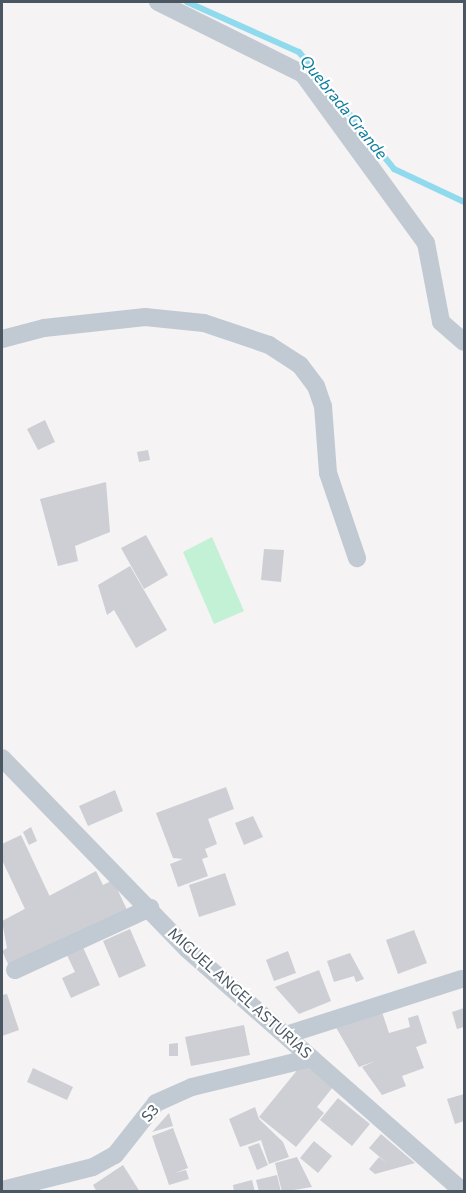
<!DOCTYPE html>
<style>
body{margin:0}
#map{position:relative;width:466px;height:1193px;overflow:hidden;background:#f5f3f3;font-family:Commissioner,sans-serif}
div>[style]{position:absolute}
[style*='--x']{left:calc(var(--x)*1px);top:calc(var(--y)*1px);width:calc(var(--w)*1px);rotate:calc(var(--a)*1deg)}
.green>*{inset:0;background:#c3f1d5}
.stream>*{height:6px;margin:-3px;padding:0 3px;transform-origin:3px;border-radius:3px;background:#90daee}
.building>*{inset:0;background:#cdcfd5}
.minor>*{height:18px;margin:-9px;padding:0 9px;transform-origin:9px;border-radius:9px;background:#c1cad2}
span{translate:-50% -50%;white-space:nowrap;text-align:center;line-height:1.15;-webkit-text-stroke:4.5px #fff;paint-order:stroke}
.street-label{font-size:15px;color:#4a5661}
.water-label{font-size:16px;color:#0c7c9b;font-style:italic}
.frame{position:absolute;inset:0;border:3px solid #4a5661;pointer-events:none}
</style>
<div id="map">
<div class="green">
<i style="clip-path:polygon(212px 537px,244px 611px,214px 624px,183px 552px)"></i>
</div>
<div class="stream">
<i style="--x:187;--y:2;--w:123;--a:24.1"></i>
<i style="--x:299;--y:52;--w:151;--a:50.9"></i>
<i style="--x:394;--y:169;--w:77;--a:25.2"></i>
</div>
<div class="building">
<i style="clip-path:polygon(45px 420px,55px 442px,38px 450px,27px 429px)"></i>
<i style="clip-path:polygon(148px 450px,150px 460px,139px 462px,137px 452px)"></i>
<i style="clip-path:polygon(106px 482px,110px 532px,75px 546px,78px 561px,58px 566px,40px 499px)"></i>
<i style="clip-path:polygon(146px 535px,168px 575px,144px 589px,121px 548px)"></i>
<i style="clip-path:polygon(264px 549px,284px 550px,281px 582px,261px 580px)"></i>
<i style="clip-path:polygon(130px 566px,167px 630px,136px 648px,114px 610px,107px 615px,98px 585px)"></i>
<i style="clip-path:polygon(226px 787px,234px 809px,208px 819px,217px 844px,205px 849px,208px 857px,202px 859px,208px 876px,178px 887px,170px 864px,183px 859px,173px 858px,156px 813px)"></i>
<i style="clip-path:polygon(115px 790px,123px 811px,88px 826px,79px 806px)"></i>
<i style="clip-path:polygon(253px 816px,263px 837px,244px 845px,235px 823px)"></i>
<i style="clip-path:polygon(31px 827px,37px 841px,29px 845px,23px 832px)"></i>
<i style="clip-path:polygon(21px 835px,50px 897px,25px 909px,2px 860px,2px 844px)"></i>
<i style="clip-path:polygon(96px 871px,103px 885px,113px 880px,128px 912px,9px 966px,2px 951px,7px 948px,2px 921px)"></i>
<i style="clip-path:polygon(225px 873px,236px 905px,199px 917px,189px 885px)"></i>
<i style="clip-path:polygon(130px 929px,146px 966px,119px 978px,103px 941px)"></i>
<i style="clip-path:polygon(414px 930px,427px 963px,398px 974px,386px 940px)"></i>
<i style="clip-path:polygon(82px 945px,100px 985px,71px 998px,62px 978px,75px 972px,66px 953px)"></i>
<i style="clip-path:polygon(288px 951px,296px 973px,274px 981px,266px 960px)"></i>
<i style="clip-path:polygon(350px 953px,364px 979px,356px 982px,354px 976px,334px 982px,327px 961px)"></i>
<i style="clip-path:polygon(319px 970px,331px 1001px,299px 1014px,275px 987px)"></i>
<i style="clip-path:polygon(7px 994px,19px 1030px,2px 1036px,2px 995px)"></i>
<i style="clip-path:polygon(464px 1008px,464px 1027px,457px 1029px,452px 1012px)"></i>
<i style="clip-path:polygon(381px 1009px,389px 1033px,410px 1027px,408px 1018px,418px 1015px,427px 1043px,416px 1047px,424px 1068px,402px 1076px,406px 1086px,382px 1095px,362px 1067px,375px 1061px,359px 1067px,334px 1024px)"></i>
<i style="clip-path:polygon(244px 1025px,250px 1055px,191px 1066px,185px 1037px)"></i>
<i style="clip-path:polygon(178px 1043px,178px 1056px,169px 1056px,169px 1044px)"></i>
<i style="clip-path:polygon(303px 1063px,333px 1087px,317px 1107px,324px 1113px,296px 1147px,259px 1117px)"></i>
<i style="clip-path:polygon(33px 1068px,73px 1087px,67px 1100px,27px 1082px)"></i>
<i style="clip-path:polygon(464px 1094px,464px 1121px,455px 1124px,447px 1099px)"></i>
<i style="clip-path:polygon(338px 1098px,370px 1124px,352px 1146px,320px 1120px)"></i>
<i style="clip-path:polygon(255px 1107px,259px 1119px,283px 1142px,289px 1157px,269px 1164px,261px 1140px,240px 1147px,229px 1119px)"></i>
<i style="clip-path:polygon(169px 1113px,173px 1126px,152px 1132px)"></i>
<i style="clip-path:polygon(173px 1128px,188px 1168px,175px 1173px,186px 1170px,189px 1179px,169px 1185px,152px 1136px)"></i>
<i style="clip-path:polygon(381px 1134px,415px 1163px,375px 1174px,369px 1169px,379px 1157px,387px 1163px,369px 1148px)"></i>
<i style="clip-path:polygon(314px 1141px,332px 1156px,318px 1173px,300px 1158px)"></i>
<i style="clip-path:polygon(259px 1143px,268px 1165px,257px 1170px,248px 1147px)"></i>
<i style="clip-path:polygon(297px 1157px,312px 1187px,282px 1192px,275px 1163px)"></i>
<i style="clip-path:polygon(123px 1165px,140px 1192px,97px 1192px,93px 1185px)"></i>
<i style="clip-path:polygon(277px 1175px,281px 1192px,259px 1192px,256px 1180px)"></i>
<i style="clip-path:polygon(252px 1180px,255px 1192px,234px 1192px,233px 1185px)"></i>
</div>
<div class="minor">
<i style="--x:158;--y:2;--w:162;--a:26.4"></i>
<i style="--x:303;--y:74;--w:209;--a:54"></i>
<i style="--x:426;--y:243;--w:80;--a:79.2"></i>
<i style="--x:441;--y:322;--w:30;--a:41"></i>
<i style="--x:2;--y:339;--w:43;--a:-14.7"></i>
<i style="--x:44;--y:328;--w:102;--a:-6.2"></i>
<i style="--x:145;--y:317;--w:59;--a:5.8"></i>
<i style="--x:204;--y:323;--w:69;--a:18.7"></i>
<i style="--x:269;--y:345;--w:37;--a:33"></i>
<i style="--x:300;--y:365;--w:26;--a:53"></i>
<i style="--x:316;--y:386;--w:21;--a:71"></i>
<i style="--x:323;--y:406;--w:67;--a:85.7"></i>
<i style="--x:328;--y:473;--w:90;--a:71.2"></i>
<i style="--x:2;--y:758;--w:266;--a:45.9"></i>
<i style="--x:187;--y:949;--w:368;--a:41.3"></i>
<i style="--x:15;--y:970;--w:149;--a:-24.7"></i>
<i style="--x:289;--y:1034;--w:181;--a:-17.7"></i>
<i style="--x:2;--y:1190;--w:94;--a:-14.2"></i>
<i style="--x:93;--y:1167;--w:25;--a:-29"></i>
<i style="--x:115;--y:1155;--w:66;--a:-51.7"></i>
<i style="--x:156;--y:1103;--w:39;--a:-24"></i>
<i style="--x:192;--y:1087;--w:123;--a:-13.6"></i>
</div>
<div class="street-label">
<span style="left:240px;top:993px;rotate:42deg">MIGUEL ANGEL ASTURIAS</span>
<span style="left:150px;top:1113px;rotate:-48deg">S3</span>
</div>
<div class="water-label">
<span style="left:344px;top:107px;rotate:51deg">Quebrada Grande</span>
</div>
<div class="frame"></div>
</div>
